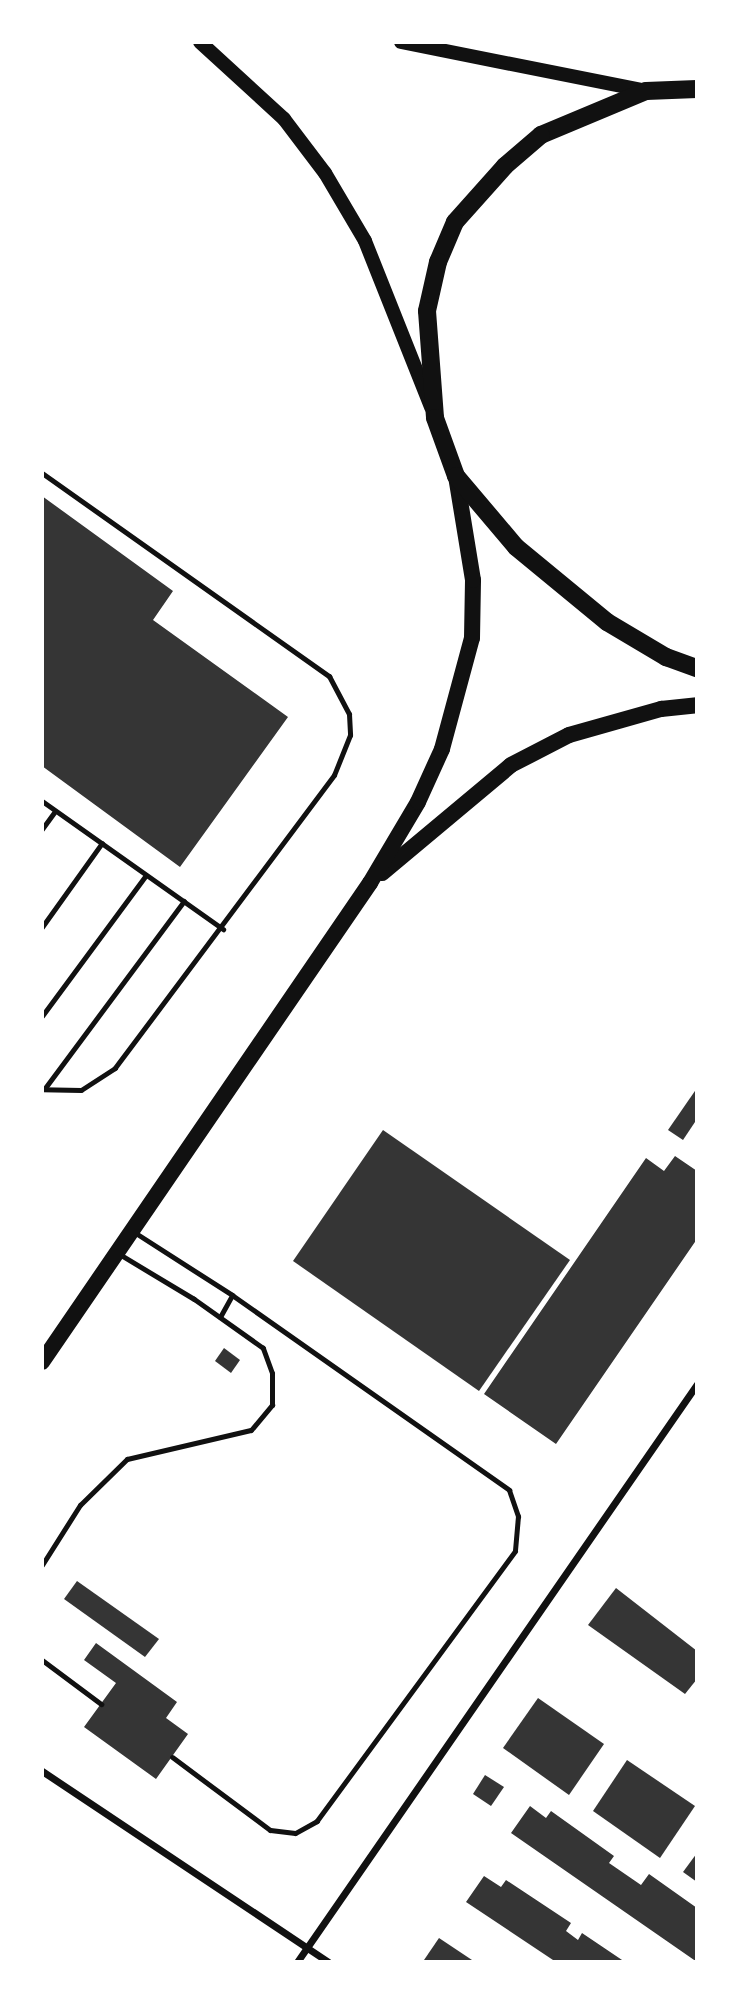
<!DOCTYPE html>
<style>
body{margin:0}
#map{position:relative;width:739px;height:2004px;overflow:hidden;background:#fff;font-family:"Open Sans",sans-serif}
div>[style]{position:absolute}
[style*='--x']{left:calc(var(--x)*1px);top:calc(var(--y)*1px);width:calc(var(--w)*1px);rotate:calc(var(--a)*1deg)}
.building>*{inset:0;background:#353535}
.service>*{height:5px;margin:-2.5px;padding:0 2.5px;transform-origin:2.5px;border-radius:2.5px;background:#111}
.minor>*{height:7px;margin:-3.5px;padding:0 3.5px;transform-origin:3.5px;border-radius:3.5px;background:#111}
.secondary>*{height:14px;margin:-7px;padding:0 7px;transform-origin:7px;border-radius:7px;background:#111}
.primary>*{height:16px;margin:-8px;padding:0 8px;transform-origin:8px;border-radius:8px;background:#111}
.trunk>*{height:18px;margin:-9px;padding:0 9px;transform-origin:9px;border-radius:9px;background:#111}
span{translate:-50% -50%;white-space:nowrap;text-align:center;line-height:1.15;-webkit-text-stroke:6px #fff;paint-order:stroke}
.frame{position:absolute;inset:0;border:44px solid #fff;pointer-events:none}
</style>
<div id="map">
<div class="building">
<i style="clip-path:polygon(42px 496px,173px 591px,153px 620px,288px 717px,180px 867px,42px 766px)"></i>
<i style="clip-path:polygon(697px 1088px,697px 1119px,683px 1140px,668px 1130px)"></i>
<i style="clip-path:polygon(383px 1130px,570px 1260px,479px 1391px,293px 1261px)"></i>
<i style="clip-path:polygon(675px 1156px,697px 1171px,697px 1239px,556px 1444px,484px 1394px,646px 1158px,664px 1171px)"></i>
<i style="clip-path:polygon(224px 1348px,240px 1360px,231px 1373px,215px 1361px)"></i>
<i style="clip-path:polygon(77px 1581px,159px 1639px,145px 1657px,64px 1599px)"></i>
<i style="clip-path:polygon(616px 1588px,697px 1651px,697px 1679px,685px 1694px,588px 1625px)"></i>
<i style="clip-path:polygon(96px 1643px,177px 1702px,166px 1718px,188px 1734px,156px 1779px,84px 1727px,116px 1683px,84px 1660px)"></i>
<i style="clip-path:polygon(538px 1698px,604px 1744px,569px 1795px,503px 1748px)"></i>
<i style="clip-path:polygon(627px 1760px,695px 1806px,660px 1858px,593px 1811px)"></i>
<i style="clip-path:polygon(485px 1775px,504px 1787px,491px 1806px,473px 1794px)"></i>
<i style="clip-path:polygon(530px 1806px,546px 1818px,551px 1811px,614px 1856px,609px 1863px,641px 1885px,649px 1874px,697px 1908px,697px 1962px,511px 1833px)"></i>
<i style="clip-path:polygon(697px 1853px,697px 1882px,683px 1872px)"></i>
<i style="clip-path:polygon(484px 1876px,501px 1887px,506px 1880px,571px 1923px,566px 1931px,578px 1940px,582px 1933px,625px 1962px,556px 1962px,466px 1902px)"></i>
<i style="clip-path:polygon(439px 1938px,475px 1962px,424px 1960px)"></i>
</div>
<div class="service">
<i style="--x:42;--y:473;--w:352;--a:35.3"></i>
<i style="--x:329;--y:676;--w:43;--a:62.2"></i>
<i style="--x:349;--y:714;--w:21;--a:87"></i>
<i style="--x:350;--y:735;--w:43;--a:111.8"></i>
<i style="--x:334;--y:775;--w:366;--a:126.8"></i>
<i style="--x:115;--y:1068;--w:40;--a:147.1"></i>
<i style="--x:81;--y:1090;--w:39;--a:-179"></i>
<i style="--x:42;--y:801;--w:222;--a:35.3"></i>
<i style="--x:42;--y:829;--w:22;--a:-54"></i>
<i style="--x:42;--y:927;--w:103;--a:-54.5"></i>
<i style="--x:42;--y:1016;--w:175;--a:-53.6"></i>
<i style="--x:45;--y:1088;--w:233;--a:-53.4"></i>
<i style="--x:134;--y:1232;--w:117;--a:32.7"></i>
<i style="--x:232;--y:1295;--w:339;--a:35.1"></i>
<i style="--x:509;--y:1490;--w:28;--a:71"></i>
<i style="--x:518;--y:1516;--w:35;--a:95"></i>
<i style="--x:515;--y:1551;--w:335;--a:126.3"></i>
<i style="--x:317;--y:1821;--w:25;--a:151"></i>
<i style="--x:295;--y:1833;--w:25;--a:-173"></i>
<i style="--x:270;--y:1830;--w:122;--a:-143.3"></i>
<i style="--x:220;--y:1317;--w:25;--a:-61"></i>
<i style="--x:42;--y:1565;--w:71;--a:-57.7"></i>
<i style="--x:80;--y:1505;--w:66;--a:-44.4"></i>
<i style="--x:127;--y:1459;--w:127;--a:-13.2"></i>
<i style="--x:251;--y:1430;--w:33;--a:-50"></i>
<i style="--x:272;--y:1405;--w:32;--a:-90"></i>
<i style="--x:272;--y:1373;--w:27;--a:-110"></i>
<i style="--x:263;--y:1348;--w:85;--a:-144.6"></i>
<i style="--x:194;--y:1299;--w:87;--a:-149"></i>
<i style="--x:42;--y:1660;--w:74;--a:36.7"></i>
</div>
<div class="minor">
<i style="--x:42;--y:1771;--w:344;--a:33.7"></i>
<i style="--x:297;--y:1962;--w:703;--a:-55.32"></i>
</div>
<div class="secondary">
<i style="--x:200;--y:42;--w:114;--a:42.5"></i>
<i style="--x:284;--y:119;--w:68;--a:52.8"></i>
<i style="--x:325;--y:173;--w:79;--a:59.5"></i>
<i style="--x:365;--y:241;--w:179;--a:68.3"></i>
<i style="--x:401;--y:42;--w:250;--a:11.3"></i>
</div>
<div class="primary">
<i style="--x:382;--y:873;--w:168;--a:-39.9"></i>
<i style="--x:511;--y:765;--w:65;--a:-27.3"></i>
<i style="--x:569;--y:735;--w:96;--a:-15.8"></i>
<i style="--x:661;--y:709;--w:36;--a:-6"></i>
<i style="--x:42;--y:1362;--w:581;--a:-55.6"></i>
<i style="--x:370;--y:883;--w:94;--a:-59.3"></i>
<i style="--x:418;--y:802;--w:58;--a:-65.6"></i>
<i style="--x:442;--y:749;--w:115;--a:-74.9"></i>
<i style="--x:472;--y:638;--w:58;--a:-89"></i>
<i style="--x:473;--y:580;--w:105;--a:-99.3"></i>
</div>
<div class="trunk">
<i style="--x:697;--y:89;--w:51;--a:177.8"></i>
<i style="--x:646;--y:91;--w:114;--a:157.3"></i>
<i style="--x:541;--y:135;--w:48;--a:139.3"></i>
<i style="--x:505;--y:166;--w:75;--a:131.8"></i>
<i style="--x:455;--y:222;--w:43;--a:113"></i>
<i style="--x:438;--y:262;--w:50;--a:102.7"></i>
<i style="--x:427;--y:311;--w:107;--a:85.7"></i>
<i style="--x:435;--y:418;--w:62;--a:70.1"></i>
<i style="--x:456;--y:476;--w:93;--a:49.8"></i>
<i style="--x:516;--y:547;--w:118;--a:39.5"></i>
<i style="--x:607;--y:622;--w:69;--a:30.7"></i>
<i style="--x:666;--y:657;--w:33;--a:20"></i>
</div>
<div class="frame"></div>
</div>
